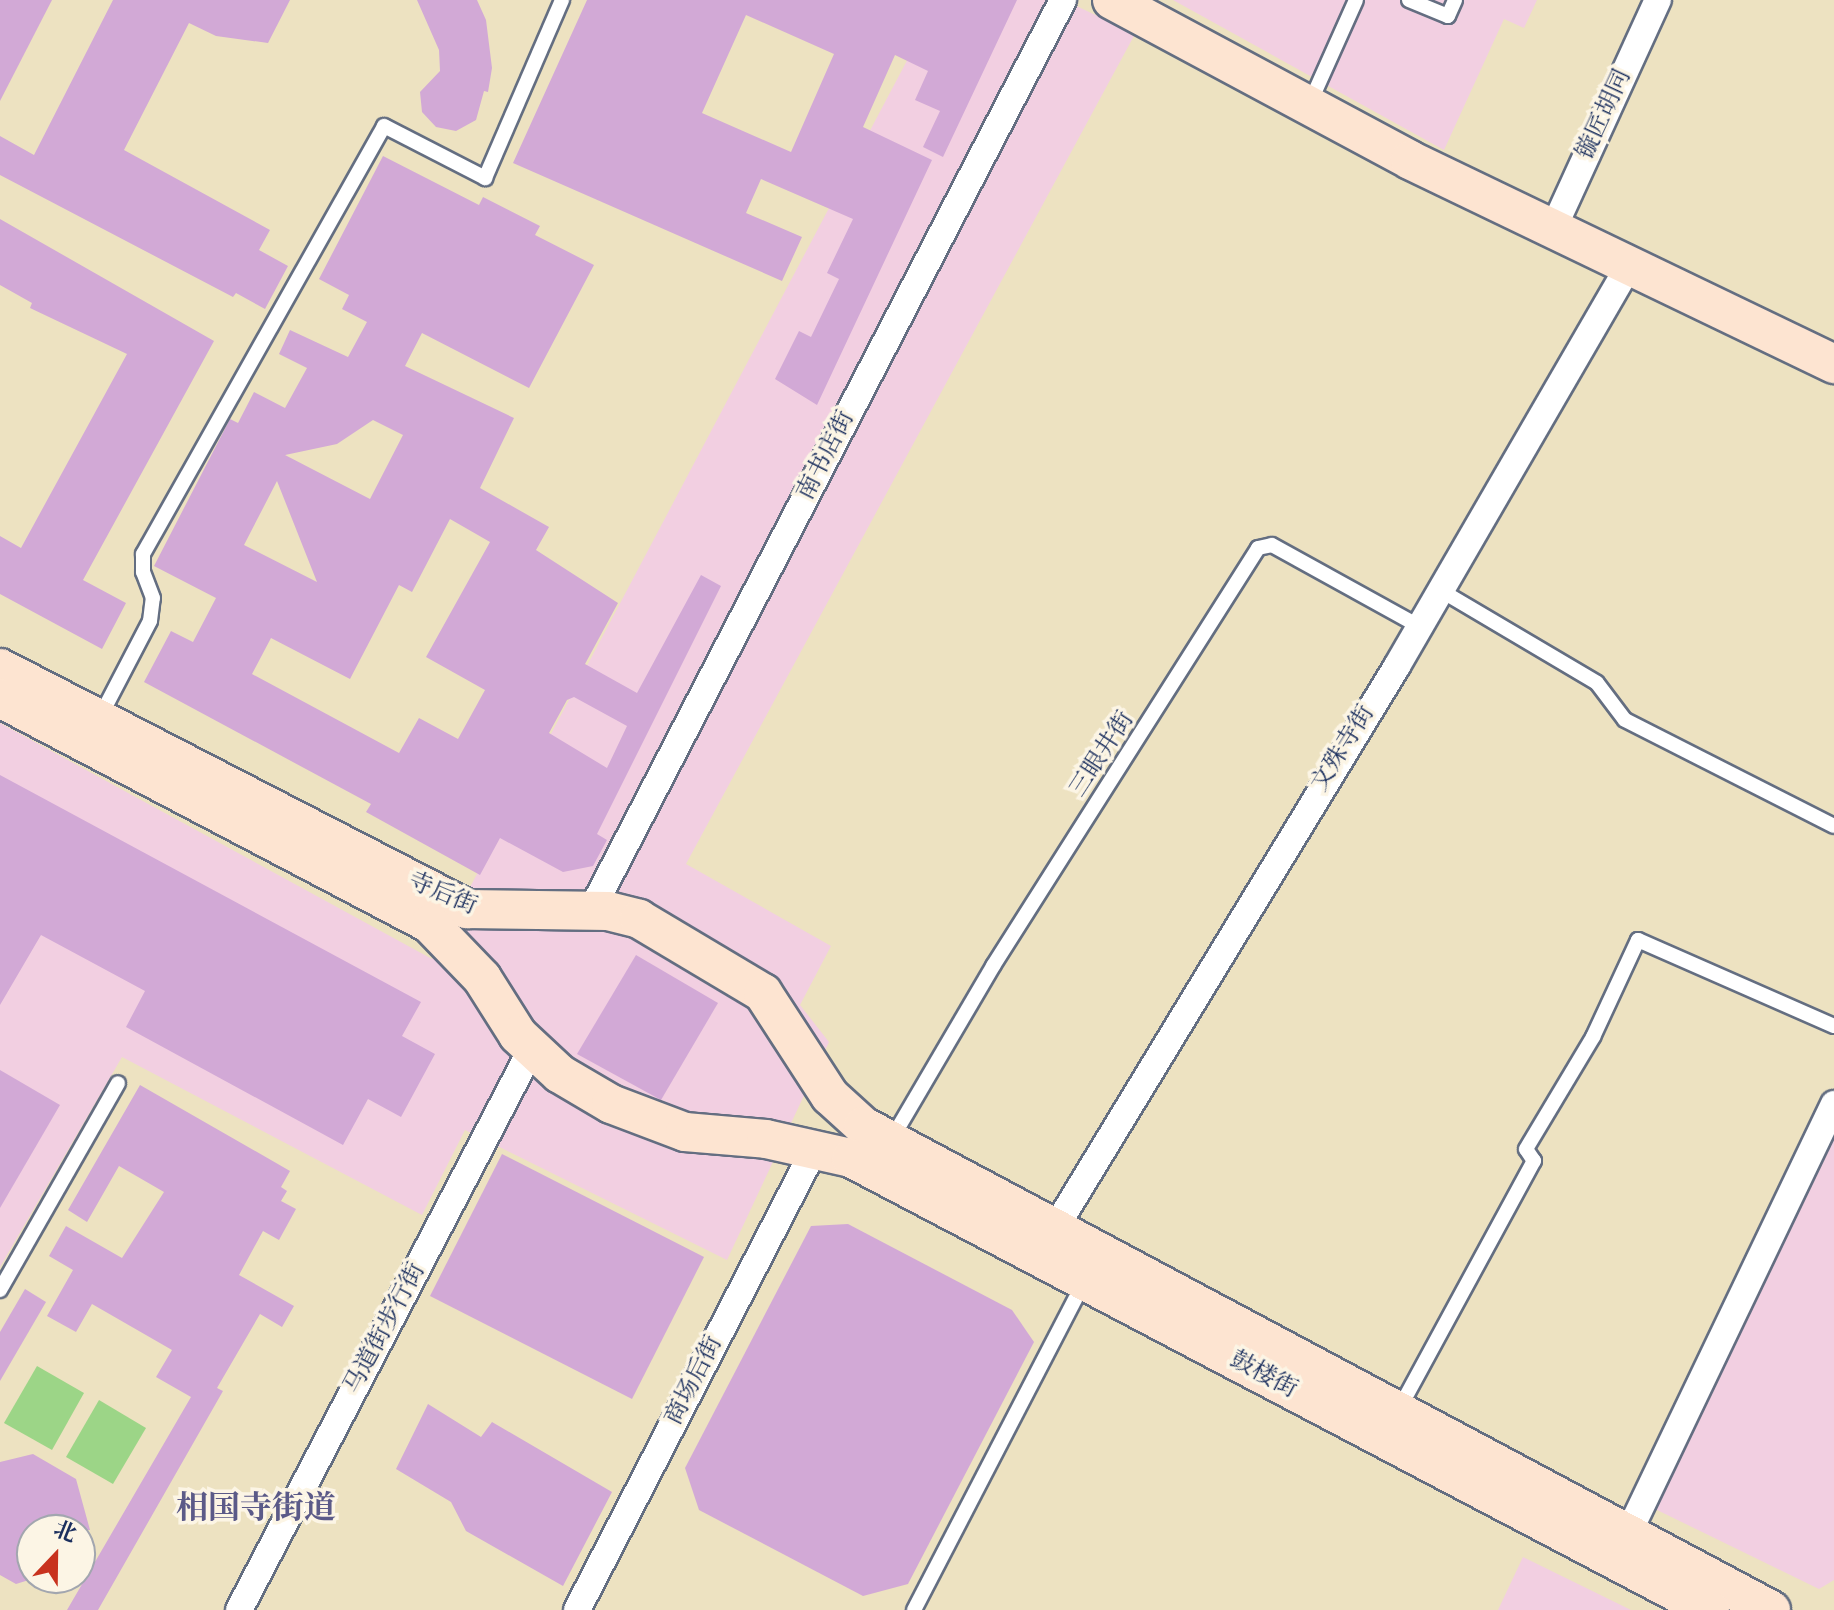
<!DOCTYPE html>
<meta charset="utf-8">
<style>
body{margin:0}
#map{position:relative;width:1834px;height:1610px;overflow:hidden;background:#ede2c1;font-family:"Sorts Mill Goudy","Noto Serif SC",serif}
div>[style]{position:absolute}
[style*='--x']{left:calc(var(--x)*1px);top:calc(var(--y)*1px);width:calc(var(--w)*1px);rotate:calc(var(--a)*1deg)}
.built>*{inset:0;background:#f2cfe1}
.green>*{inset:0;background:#9cd587}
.building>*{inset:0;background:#d2a9d6}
.roads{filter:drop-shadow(2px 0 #646e81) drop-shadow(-2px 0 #646e81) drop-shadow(0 2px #646e81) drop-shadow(0 -2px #646e81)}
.lane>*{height:14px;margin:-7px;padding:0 7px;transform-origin:7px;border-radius:7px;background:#fff}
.street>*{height:26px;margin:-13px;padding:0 13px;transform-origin:13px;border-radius:13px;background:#fff}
.secondary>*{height:38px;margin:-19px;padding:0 19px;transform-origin:19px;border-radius:19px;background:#fde4d1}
span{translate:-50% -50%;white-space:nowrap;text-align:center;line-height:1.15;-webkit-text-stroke:7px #fcf5e5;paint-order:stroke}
.street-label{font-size:24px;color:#1b2f5e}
.district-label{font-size:32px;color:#5b5a88;font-weight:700}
.north{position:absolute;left:16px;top:1514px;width:80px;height:80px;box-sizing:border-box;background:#fcf5e5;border:2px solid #a2a6af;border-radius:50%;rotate:22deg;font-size:22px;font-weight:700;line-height:32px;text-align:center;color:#1b2f5e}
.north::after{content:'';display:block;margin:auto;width:28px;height:36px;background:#c8321e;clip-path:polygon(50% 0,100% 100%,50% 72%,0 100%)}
</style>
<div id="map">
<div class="built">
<i style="clip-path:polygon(939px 0,1064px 0,1135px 34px,686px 864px,831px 946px,800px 1005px,829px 1042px,727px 1260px,465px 1130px,422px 1215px,122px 1057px,0 1267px,0 723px,432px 959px)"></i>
<i style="clip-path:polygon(1173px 0,1537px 0,1524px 28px,1504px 19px,1444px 150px)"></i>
<i style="clip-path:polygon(1834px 1122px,1834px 1580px,1819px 1589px,1655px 1509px)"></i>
<i style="clip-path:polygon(1523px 1557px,1631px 1610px,1498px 1610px)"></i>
</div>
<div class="green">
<i style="clip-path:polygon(37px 1366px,84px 1393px,52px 1450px,4px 1423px)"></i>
<i style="clip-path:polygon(99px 1400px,146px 1428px,113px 1484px,66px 1457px)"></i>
</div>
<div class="building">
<i style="clip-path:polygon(0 0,52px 0,0 101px)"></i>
<i style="clip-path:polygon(113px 0,290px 0,268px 43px,216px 36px,189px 23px,124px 150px,270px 230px,259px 250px,288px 266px,265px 309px,236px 293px,233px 297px,0 175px,0 136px,34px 155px)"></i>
<i style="clip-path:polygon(417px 0,477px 0,486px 20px,492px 68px,488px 92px,484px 91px,476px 120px,456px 131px,436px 127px,422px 112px,420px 92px,440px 71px,439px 50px)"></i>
<i style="clip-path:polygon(evenodd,587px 0,1017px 0,943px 157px,923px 147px,940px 111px,915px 100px,928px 71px,895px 55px,863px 127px,932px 160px,817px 405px,775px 379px,799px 331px,811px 337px,839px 279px,827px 273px,853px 219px,761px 179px,746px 213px,802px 237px,782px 281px,513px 163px,587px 0,746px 15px,834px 54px,791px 152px,702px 113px,746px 15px)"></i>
<i style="clip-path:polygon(evenodd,383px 156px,479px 205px,483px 197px,540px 226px,535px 235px,594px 265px,529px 388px,422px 333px,405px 366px,514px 418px,480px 488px,549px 527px,536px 550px,618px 603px,585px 664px,637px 693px,701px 575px,721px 586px,597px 834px,607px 840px,593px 866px,563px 872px,500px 838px,480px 875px,366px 812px,371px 804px,144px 682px,171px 631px,193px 642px,216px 598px,154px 566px,230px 419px,238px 423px,254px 392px,285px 408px,307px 368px,279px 354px,290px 330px,348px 357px,367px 322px,342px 309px,349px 295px,319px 279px,383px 156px,373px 420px,403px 435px,370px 499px,285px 455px,337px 444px,373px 420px,383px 156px,277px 481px,317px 582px,244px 545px,277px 481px,383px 156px,450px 519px,490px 542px,426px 657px,485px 690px,458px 739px,419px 718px,399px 753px,252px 674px,271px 638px,350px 679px,399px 585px,412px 592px,450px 519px,383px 156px,574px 697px,627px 726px,607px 768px,549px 733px,567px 700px,574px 697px)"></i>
<i style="clip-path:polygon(0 219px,214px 341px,83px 580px,126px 603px,102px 649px,0 594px,0 536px,21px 548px,127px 354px,30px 308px,32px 303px,0 285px)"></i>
<i style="clip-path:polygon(0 775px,421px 1002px,402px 1036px,435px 1054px,401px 1117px,368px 1099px,343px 1145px,126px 1027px,145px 991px,41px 935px,0 1005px)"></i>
<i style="clip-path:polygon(636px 955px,718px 1003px,661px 1100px,577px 1054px)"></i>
<i style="clip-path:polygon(0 1070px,60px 1105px,0 1208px)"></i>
<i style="clip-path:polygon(140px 1085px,290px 1171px,281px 1187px,287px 1191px,281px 1201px,296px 1209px,279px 1240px,263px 1231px,239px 1275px,294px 1306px,282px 1327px,260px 1314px,217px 1388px,223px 1391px,98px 1610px,67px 1610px,191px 1397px,156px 1377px,172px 1350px,92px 1304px,76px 1332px,47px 1316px,73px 1270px,49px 1256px,66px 1226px,122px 1258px,164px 1192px,119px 1166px,87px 1222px,68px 1210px)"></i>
<i style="clip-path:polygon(502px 1154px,704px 1257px,632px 1399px,430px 1296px)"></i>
<i style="clip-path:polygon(848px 1224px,1012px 1310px,1034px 1342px,908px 1584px,863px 1596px,699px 1510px,685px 1468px,811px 1226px)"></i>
<i style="clip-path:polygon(25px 1289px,46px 1302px,0 1381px,0 1332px)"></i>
<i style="clip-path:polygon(428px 1404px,481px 1437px,492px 1422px,612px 1492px,563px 1586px,466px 1531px,451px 1502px,396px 1469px)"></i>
<i style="clip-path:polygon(33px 1454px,76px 1479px,90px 1530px,32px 1530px,32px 1579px,16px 1584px,0 1575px,0 1462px)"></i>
</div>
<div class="roads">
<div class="lane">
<i style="--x:1409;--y:0;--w:42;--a:22.3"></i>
<i style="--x:1448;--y:16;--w:17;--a:-66"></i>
<i style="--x:1309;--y:105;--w:115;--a:-65.9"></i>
<i style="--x:1440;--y:590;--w:182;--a:30.6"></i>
<i style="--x:1597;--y:683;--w:46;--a:52.9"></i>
<i style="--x:1625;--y:720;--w:234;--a:26.9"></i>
<i style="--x:100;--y:717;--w:108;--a:-62.5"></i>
<i style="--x:150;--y:621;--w:23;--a:-83"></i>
<i style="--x:153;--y:598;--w:28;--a:-111"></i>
<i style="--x:143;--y:572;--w:18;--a:-90"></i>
<i style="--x:143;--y:554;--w:491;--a:-60.6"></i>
<i style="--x:384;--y:126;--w:114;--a:27.2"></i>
<i style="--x:485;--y:178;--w:194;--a:-66.6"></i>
<i style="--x:891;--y:1140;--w:202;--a:-59.6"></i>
<i style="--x:993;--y:966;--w:495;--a:-57.6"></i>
<i style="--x:1258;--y:548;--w:14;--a:-12"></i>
<i style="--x:1272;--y:545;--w:168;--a:28.9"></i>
<i style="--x:0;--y:1290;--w:238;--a:-60.3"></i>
<i style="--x:1398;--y:1411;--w:285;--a:-61.5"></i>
<i style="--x:1534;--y:1161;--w:14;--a:-124"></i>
<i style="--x:1526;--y:1149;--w:131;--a:-59.1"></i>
<i style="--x:1593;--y:1037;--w:107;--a:-65.1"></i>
<i style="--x:1638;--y:940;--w:214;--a:23.7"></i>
<i style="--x:914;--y:1610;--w:369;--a:-62.6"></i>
</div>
<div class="street">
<i style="--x:1553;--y:229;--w:252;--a:-65.4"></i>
<i style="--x:591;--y:911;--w:1026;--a:-62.61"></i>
<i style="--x:1054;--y:1230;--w:660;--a:-58.69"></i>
<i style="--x:1397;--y:666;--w:462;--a:-59.9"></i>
<i style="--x:1627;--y:1536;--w:479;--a:-64.4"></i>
<i style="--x:239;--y:1610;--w:634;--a:-62.46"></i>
<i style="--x:577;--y:1610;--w:515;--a:-62.74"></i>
</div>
<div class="secondary">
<i style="--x:1112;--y:0;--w:338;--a:28.2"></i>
<i style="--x:1410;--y:160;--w:471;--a:25.7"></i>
<i style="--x:0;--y:668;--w:526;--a:27.3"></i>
<i style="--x:467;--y:909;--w:141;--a:0.8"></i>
<i style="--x:608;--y:911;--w:32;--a:14"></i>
<i style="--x:639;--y:919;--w:144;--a:30.8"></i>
<i style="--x:763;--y:993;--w:123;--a:57"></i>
<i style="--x:830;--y:1096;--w:45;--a:42.3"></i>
<i style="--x:863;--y:1126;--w:1029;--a:28.06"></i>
<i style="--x:0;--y:698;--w:486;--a:27.7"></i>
<i style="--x:430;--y:924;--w:75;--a:46.1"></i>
<i style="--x:482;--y:978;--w:67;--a:57.7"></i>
<i style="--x:518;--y:1035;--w:57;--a:42.9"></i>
<i style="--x:560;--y:1074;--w:59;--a:30.5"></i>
<i style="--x:611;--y:1104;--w:79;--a:20.7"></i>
<i style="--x:685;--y:1132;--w:81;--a:4.9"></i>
<i style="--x:766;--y:1139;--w:87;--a:12.6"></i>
<i style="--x:851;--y:1158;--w:971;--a:27.75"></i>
</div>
</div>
<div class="street-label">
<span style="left:1605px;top:115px;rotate:-65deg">镟匠胡同</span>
<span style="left:827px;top:456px;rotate:-63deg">南书店街</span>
<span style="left:1344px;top:749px;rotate:-58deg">文殊寺街</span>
<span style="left:1103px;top:755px;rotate:-57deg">三眼井街</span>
<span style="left:442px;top:895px;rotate:23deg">寺后街</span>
<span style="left:386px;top:1329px;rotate:-62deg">马道街步行街</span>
<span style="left:1263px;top:1376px;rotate:28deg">鼓楼街</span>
<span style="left:695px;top:1381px;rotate:-63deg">商场后街</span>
</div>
<div class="district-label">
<span style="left:256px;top:1510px">相国寺街道</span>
</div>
<div class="north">北</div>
</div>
